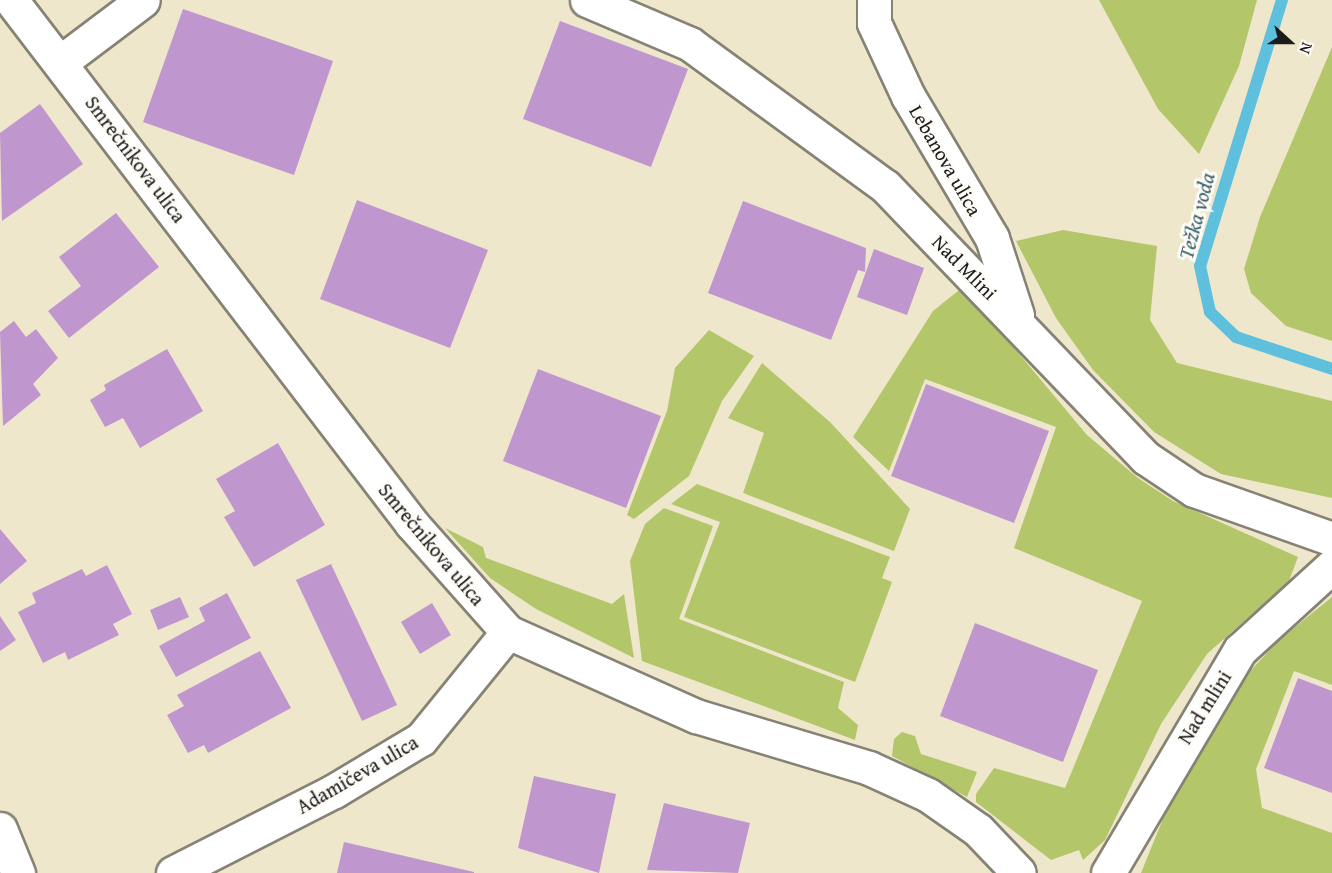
<!DOCTYPE html>
<meta charset="utf-8">
<style>
body{margin:0}
#map{position:relative;width:1332px;height:873px;overflow:hidden;background:#efe7cb;font-family:"Gentium Book Plus",serif}
div>[style]{position:absolute}
[style*='--x']{left:calc(var(--x)*1px);top:calc(var(--y)*1px);width:calc(var(--w)*1px);rotate:calc(var(--a)*1deg)}
.green>*{inset:0;background:#b4c66a}
.stream>*{height:12px;margin:-6px;padding:0 6px;transform-origin:6px;border-radius:6px;background:#5fc0dd}
.building>*{inset:0;background:#bf97ce}
.roads{filter:drop-shadow(2px 0 #868274) drop-shadow(-2px 0 #868274) drop-shadow(0 2px #868274) drop-shadow(0 -2px #868274)}
.minor>*{height:33px;margin:-16.5px;padding:0 16.5px;transform-origin:16.5px;border-radius:16.5px;background:#fff}
span{translate:-50% -50%;white-space:nowrap;text-align:center;line-height:1.15;-webkit-text-stroke:6px #fdfcf7;paint-order:stroke}
.street-label{font-size:20px;color:#1c1c1c}
.water-label{font-size:21px;color:#375e69;font-style:italic}
.north{position:absolute;left:1260px;top:12px;width:60px;height:60px;-webkit-text-stroke:4px #fdfcf7;paint-order:stroke;rotate:111deg;font-size:16px;font-weight:700;line-height:24px;text-align:center;color:#1c1c1c}
.north::after{content:'';display:block;margin:auto;width:21px;height:27px;background:#1c1c1c;clip-path:polygon(50% 0,100% 100%,50% 72%,0 100%)}
</style>
<div id="map">
<div class="green">
<i style="clip-path:polygon(1099px 0,1257px 0,1239px 66px,1199px 154px,1158px 109px)"></i>
<i style="clip-path:polygon(1332px 47px,1332px 341px,1286px 326px,1251px 293px,1244px 269px,1260px 217px)"></i>
<i style="clip-path:polygon(1063px 230px,1157px 246px,1150px 320px,1177px 363px,1332px 401px,1332px 498px,1221px 474px,1154px 432px,1093px 370px,1056px 318px,1016px 241px)"></i>
<i style="clip-path:polygon(963px 287px,1087px 435px,1138px 478px,1173px 501px,1298px 557px,1289px 581px,1207px 654px,1161px 724px,1105px 840px,1083px 860px,1079px 850px,1051px 860px,976px 802px,976px 794px,994px 768px,1065px 788px,1142px 601px,1014px 548px,1056px 427px,925px 379px,889px 471px,853px 437px,933px 311px)"></i>
<i style="clip-path:polygon(709px 330px,754px 356px,722px 401px,689px 476px,634px 519px,627px 515px,667px 411px,675px 368px)"></i>
<i style="clip-path:polygon(762px 363px,831px 423px,910px 509px,894px 551px,743px 493px,764px 433px,728px 418px)"></i>
<i style="clip-path:polygon(697px 484px,890px 557px,882px 578px,892px 582px,855px 682px,684px 617px,720px 522px,671px 504px)"></i>
<i style="clip-path:polygon(664px 508px,713px 526px,679px 619px,844px 682px,838px 708px,858px 725px,855px 740px,642px 661px,630px 561px,645px 524px)"></i>
<i style="clip-path:polygon(445px 528px,483px 547px,486px 558px,612px 604px,624px 594px,634px 658px,536px 609px,490px 578px)"></i>
<i style="clip-path:polygon(1332px 597px,1332px 685px,1294px 671px,1256px 769px,1262px 808px,1332px 833px,1332px 873px,1141px 873px,1188px 757px,1228px 695px,1279px 640px)"></i>
<i style="clip-path:polygon(902px 732px,915px 736px,921px 754px,977px 772px,967px 797px,892px 756px,894px 739px)"></i>
</div>
<div class="stream">
<i style="--x:1282;--y:0;--w:278;--a:107.1"></i>
<i style="--x:1200;--y:266;--w:47;--a:77.7"></i>
<i style="--x:1210;--y:312;--w:36;--a:44"></i>
<i style="--x:1236;--y:337;--w:101;--a:18.4"></i>
</div>
<div class="building">
<i style="clip-path:polygon(183px 9px,333px 61px,294px 175px,143px 122px)"></i>
<i style="clip-path:polygon(560px 21px,688px 69px,651px 167px,523px 119px)"></i>
<i style="clip-path:polygon(40px 104px,83px 164px,2px 221px,0 133px)"></i>
<i style="clip-path:polygon(357px 200px,488px 250px,450px 348px,320px 299px)"></i>
<i style="clip-path:polygon(743px 201px,866px 248px,865px 272px,858px 270px,831px 340px,708px 293px)"></i>
<i style="clip-path:polygon(116px 213px,159px 267px,69px 338px,48px 311px,81px 286px,59px 257px)"></i>
<i style="clip-path:polygon(874px 249px,924px 268px,907px 315px,857px 297px)"></i>
<i style="clip-path:polygon(14px 321px,26px 337px,36px 329px,58px 358px,33px 384px,41px 395px,3px 426px,0 332px)"></i>
<i style="clip-path:polygon(167px 349px,203px 411px,140px 448px,123px 418px,105px 427px,90px 400px,106px 390px,104px 385px)"></i>
<i style="clip-path:polygon(538px 369px,661px 416px,626px 508px,503px 461px)"></i>
<i style="clip-path:polygon(926px 384px,1049px 431px,1014px 523px,891px 476px)"></i>
<i style="clip-path:polygon(278px 443px,325px 525px,254px 567px,224px 517px,235px 511px,216px 479px)"></i>
<i style="clip-path:polygon(0 529px,27px 561px,0 584px)"></i>
<i style="clip-path:polygon(331px 564px,397px 705px,362px 721px,296px 580px)"></i>
<i style="clip-path:polygon(107px 565px,132px 614px,113px 624px,119px 635px,68px 660px,65px 652px,43px 663px,18px 612px,36px 603px,32px 593px,82px 569px,86px 576px)"></i>
<i style="clip-path:polygon(227px 593px,251px 638px,176px 677px,159px 646px,205px 621px,199px 608px)"></i>
<i style="clip-path:polygon(180px 597px,189px 617px,158px 630px,150px 610px)"></i>
<i style="clip-path:polygon(432px 603px,451px 635px,420px 654px,401px 622px)"></i>
<i style="clip-path:polygon(0 616px,16px 640px,0 651px)"></i>
<i style="clip-path:polygon(975px 623px,1098px 670px,1063px 762px,940px 716px)"></i>
<i style="clip-path:polygon(260px 651px,291px 708px,208px 753px,204px 745px,188px 753px,167px 715px,184px 706px,177px 695px)"></i>
<i style="clip-path:polygon(1298px 678px,1332px 691px,1332px 793px,1264px 768px)"></i>
<i style="clip-path:polygon(534px 776px,616px 794px,599px 873px,518px 848px)"></i>
<i style="clip-path:polygon(664px 803px,750px 823px,738px 873px,647px 870px)"></i>
<i style="clip-path:polygon(344px 842px,474px 872px,474px 873px,337px 873px)"></i>
</div>
<div class="roads">
<div class="minor">
<i style="--x:11;--y:0;--w:660;--a:52.57"></i>
<i style="--x:412;--y:524;--w:144;--a:48.4"></i>
<i style="--x:508;--y:632;--w:206;--a:24.1"></i>
<i style="--x:696;--y:716;--w:181;--a:16.7"></i>
<i style="--x:869;--y:768;--w:65;--a:24.6"></i>
<i style="--x:928;--y:795;--w:61;--a:35"></i>
<i style="--x:978;--y:830;--w:59;--a:46.4"></i>
<i style="--x:587;--y:0;--w:112;--a:23.1"></i>
<i style="--x:690;--y:44;--w:241;--a:36.1"></i>
<i style="--x:885;--y:186;--w:377;--a:46.2"></i>
<i style="--x:1146;--y:458;--w:58;--a:33.7"></i>
<i style="--x:1194;--y:490;--w:146;--a:19.5"></i>
<i style="--x:874;--y:0;--w:23;--a:90"></i>
<i style="--x:874;--y:23;--w:81;--a:65"></i>
<i style="--x:908;--y:96;--w:165;--a:59.4"></i>
<i style="--x:992;--y:238;--w:81;--a:72"></i>
<i style="--x:62;--y:61;--w:101;--a:-37"></i>
<i style="--x:0;--y:829;--w:48;--a:67.8"></i>
<i style="--x:173;--y:873;--w:181;--a:-27"></i>
<i style="--x:334;--y:791;--w:101;--a:-30.9"></i>
<i style="--x:421;--y:739;--w:138;--a:-50.9"></i>
<i style="--x:1108;--y:873;--w:259;--a:-59.4"></i>
<i style="--x:1240;--y:650;--w:125;--a:-42.4"></i>
</div>
</div>
<div class="street-label">
<span style="left:136px;top:159px;rotate:53deg">Smrečnikova ulica</span>
<span style="left:946px;top:160px;rotate:60deg">Lebanova ulica</span>
<span style="left:965px;top:267px;rotate:45deg">Nad Mlini</span>
<span style="left:432px;top:544px;rotate:50deg">Smrečnikova ulica</span>
<span style="left:1204px;top:707px;rotate:-58deg">Nad mlini</span>
<span style="left:357px;top:774px;rotate:-30deg">Adamičeva ulica</span>
</div>
<div class="water-label">
<span style="left:1197px;top:216px;rotate:-75deg">Težka voda</span>
</div>
<div class="north">N</div>
</div>
